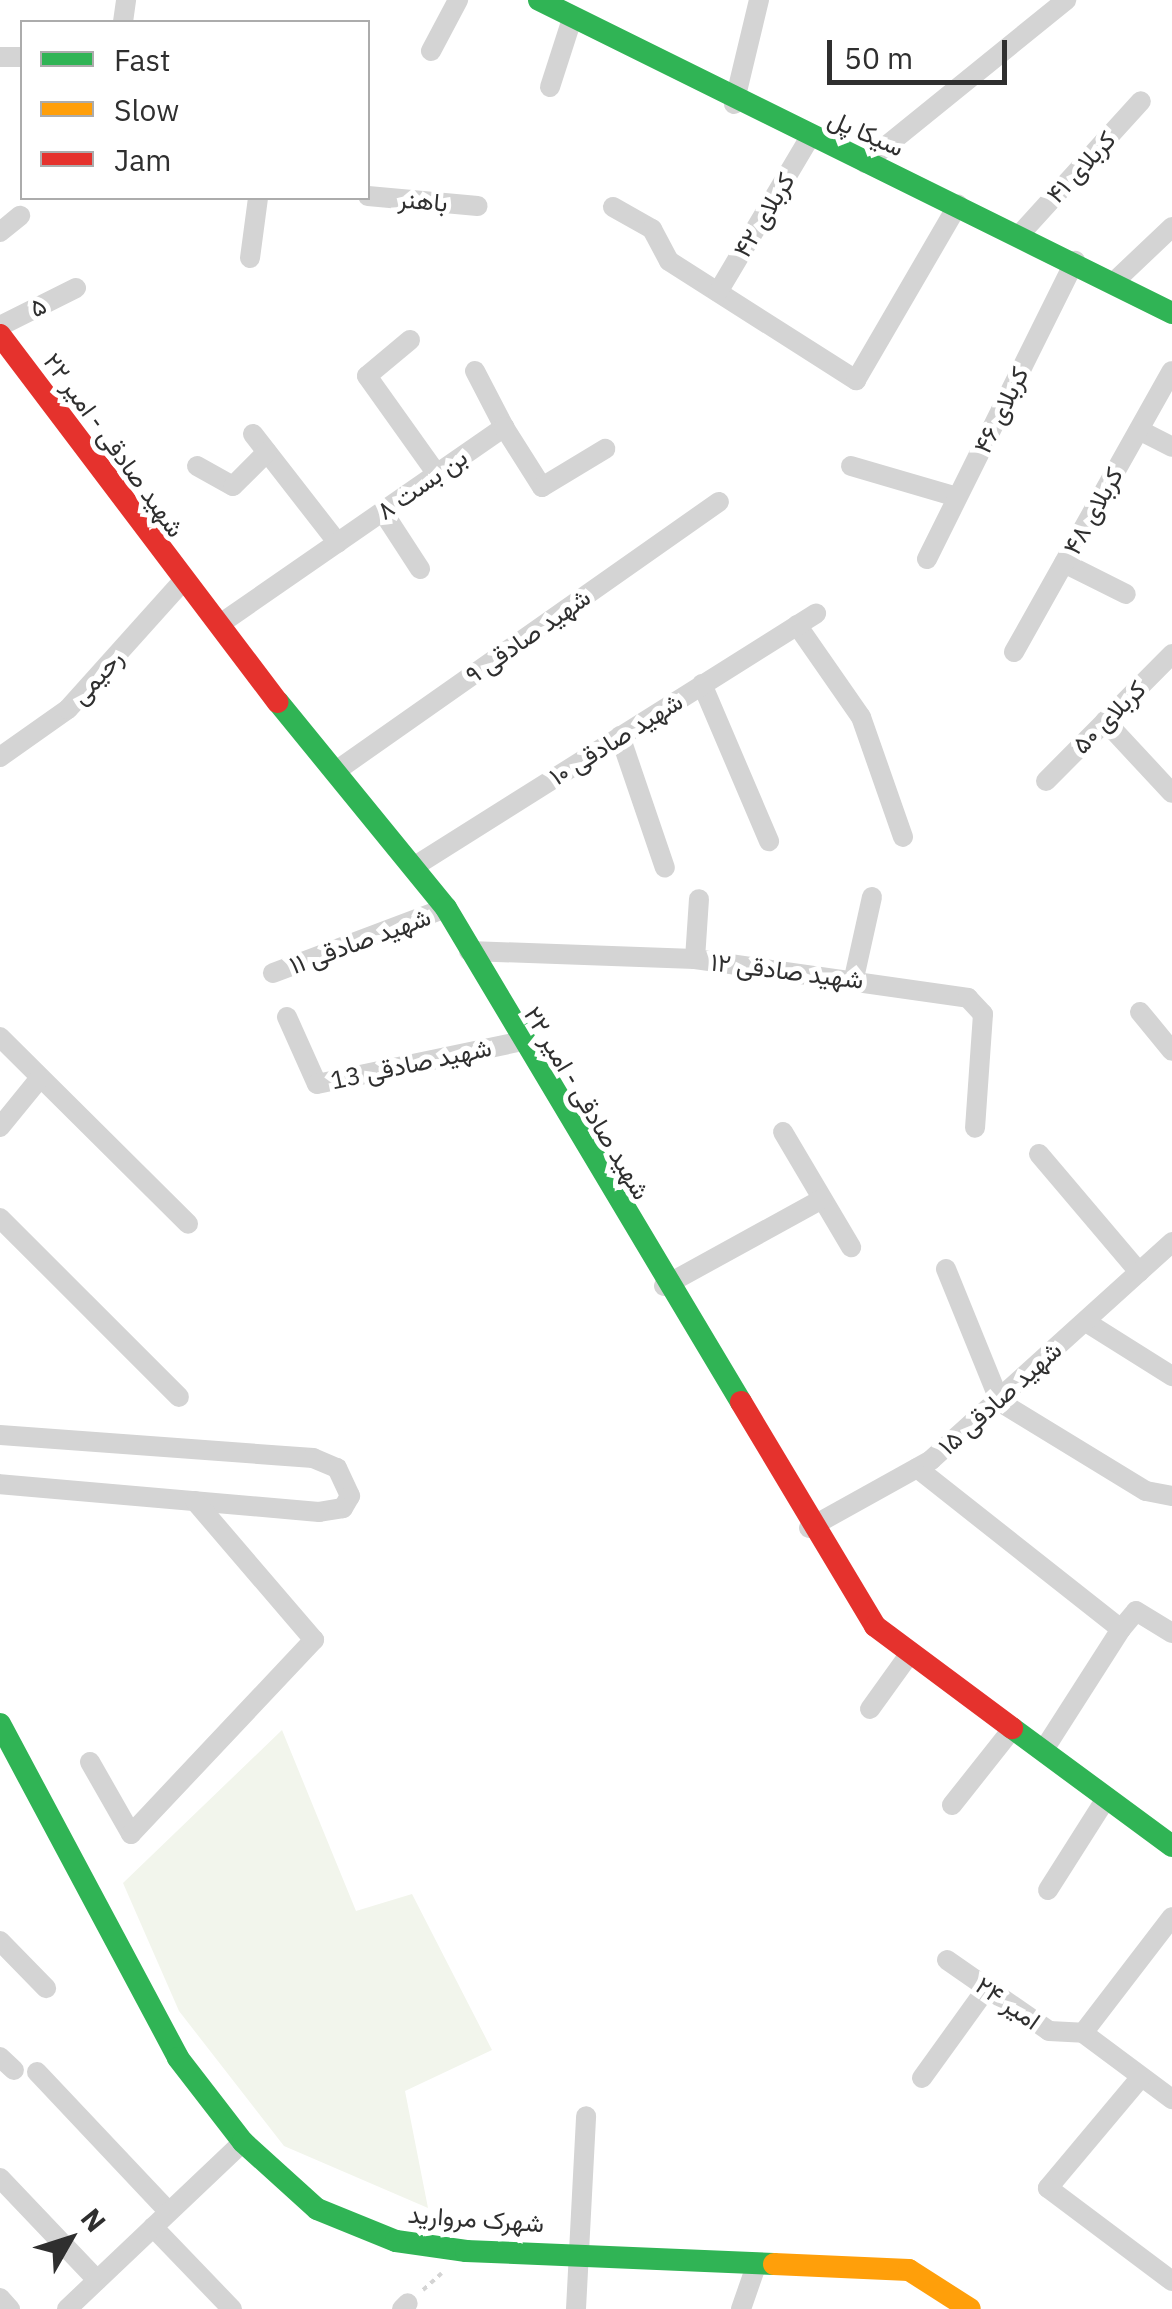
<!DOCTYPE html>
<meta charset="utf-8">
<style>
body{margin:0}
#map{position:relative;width:1172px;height:2309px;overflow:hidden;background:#fff;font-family:"IBM Plex Sans",Vazirmatn,sans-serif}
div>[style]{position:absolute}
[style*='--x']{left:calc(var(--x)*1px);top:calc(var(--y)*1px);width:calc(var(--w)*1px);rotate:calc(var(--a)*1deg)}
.green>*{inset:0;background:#f2f5ec}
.path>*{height:4px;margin-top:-2px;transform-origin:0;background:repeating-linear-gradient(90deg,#d4d4d4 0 5px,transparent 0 10px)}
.street>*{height:20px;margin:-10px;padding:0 10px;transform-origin:10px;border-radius:10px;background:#d4d4d4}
.fast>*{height:22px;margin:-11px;padding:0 11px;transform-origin:11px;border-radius:11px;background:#30b455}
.slow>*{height:22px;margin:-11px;padding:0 11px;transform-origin:11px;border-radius:11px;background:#ff9f0a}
.jam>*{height:22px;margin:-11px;padding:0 11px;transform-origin:11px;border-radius:11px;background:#e5322d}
span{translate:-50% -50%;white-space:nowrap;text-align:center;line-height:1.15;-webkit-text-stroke:10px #fff;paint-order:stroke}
.street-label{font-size:25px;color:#2f2f2f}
.legend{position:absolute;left:20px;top:20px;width:350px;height:180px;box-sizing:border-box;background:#fff;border:2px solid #acacac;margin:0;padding:12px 18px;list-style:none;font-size:30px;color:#2f2f2f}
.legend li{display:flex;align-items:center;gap:20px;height:50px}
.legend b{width:50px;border:2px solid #acacac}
.north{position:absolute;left:20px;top:2189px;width:100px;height:100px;-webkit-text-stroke:8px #fff;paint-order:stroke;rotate:51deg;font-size:28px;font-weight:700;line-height:40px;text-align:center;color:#2f2f2f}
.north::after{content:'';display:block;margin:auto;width:35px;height:45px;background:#2f2f2f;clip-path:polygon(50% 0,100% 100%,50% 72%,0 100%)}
.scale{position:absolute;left:827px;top:40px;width:180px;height:45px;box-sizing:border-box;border:5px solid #2f2f2f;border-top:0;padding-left:12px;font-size:30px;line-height:35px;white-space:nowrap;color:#2f2f2f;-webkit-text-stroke:8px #fff;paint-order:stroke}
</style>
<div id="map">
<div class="green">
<i style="clip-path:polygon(282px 1730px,356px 1911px,412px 1894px,492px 2050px,405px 2091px,428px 2208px,284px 2146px,179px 2011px,123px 1883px)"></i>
</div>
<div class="path">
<i style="--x:423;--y:2290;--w:25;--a:-42"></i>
</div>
<div class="street">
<i style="--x:123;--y:22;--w:22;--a:-82"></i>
<i style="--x:431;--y:51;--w:58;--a:-62.1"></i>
<i style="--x:0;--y:57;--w:22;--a:0"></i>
<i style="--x:550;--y:87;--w:68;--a:-72.1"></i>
<i style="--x:734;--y:104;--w:107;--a:-76.5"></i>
<i style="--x:865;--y:163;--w:259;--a:-39"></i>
<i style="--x:368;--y:196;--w:110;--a:5.2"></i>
<i style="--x:613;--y:207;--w:45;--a:29.4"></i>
<i style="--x:652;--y:229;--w:36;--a:62"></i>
<i style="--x:669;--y:261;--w:222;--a:32.5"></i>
<i style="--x:856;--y:380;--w:203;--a:-59.8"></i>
<i style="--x:0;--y:232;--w:26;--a:-39"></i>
<i style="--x:1021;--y:233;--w:178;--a:-47.7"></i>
<i style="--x:250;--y:258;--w:61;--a:-82.4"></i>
<i style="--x:1114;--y:282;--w:80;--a:-43.5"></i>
<i style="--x:718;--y:292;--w:178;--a:-59.3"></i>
<i style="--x:0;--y:326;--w:85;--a:-26.6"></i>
<i style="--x:410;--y:340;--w:56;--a:140.1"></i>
<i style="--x:367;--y:376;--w:120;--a:54.5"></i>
<i style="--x:475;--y:371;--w:63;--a:62.6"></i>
<i style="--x:1139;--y:430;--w:37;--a:27"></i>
<i style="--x:253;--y:434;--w:138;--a:52.1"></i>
<i style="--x:197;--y:466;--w:41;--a:29.1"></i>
<i style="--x:233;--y:486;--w:48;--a:-45"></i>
<i style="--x:851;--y:466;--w:110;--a:16.3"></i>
<i style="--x:383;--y:512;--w:68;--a:57"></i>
<i style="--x:927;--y:559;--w:333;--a:-63.6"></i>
<i style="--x:1064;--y:563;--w:69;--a:26.6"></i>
<i style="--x:220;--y:624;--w:346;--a:-34.7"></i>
<i style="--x:504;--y:427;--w:71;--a:57.7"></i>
<i style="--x:542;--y:487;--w:74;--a:-31.1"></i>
<i style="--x:797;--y:625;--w:112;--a:55.2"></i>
<i style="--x:861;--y:717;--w:127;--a:70.7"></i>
<i style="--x:1014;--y:652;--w:322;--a:-60.7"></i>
<i style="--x:702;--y:684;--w:171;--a:66.9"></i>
<i style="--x:1105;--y:721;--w:98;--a:47.1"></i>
<i style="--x:620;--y:736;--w:139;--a:71.2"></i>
<i style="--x:0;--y:757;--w:83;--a:-35.2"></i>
<i style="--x:68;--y:709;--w:169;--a:-48.1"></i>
<i style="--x:336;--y:771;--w:468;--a:-35.1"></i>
<i style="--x:1046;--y:781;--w:179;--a:-45.2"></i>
<i style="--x:415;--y:866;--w:474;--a:-32.2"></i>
<i style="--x:469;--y:951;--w:226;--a:2"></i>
<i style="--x:695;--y:959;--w:276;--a:8.1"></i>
<i style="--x:968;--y:998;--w:22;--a:47"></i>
<i style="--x:983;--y:1014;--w:114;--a:94"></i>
<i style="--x:695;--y:959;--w:60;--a:-86.2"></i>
<i style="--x:273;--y:973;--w:185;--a:-20.6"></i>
<i style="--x:854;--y:978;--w:83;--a:-77.5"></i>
<i style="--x:1140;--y:1012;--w:50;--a:50.6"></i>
<i style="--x:287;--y:1017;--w:73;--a:65.9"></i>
<i style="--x:317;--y:1084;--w:205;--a:-11.8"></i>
<i style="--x:0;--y:1037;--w:265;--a:44.8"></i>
<i style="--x:0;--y:1127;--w:63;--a:-50.8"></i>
<i style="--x:783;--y:1132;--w:134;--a:59.4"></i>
<i style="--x:1039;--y:1154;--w:155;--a:49.7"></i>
<i style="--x:0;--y:1218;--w:253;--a:45"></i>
<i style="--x:946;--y:1269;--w:144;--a:67.9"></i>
<i style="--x:1000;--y:1402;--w:171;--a:31.4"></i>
<i style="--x:1146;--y:1491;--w:26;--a:11"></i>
<i style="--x:664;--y:1286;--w:180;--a:-28.8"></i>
<i style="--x:1086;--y:1322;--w:102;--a:32.1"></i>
<i style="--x:0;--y:1435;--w:314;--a:4.2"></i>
<i style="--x:313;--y:1458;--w:26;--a:23"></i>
<i style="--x:337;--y:1468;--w:31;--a:65"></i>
<i style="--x:350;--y:1496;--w:14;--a:120"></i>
<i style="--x:343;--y:1508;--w:24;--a:171"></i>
<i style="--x:319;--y:1512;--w:320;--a:-175"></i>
<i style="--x:917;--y:1468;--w:260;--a:38.3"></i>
<i style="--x:1121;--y:1629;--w:23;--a:-50"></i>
<i style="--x:1136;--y:1611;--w:42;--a:31.4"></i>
<i style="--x:809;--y:1528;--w:140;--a:-29.1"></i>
<i style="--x:931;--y:1460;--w:325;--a:-42.1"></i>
<i style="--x:870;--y:1709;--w:70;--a:-54.3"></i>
<i style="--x:1043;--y:1751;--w:145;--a:-57.4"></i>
<i style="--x:90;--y:1762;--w:83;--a:60.3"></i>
<i style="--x:131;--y:1834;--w:267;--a:-46.7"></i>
<i style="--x:314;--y:1640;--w:183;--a:-130.6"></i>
<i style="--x:952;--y:1805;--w:98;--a:-51.6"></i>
<i style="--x:1048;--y:1890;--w:110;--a:-57.6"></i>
<i style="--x:0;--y:1941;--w:66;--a:45.6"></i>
<i style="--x:947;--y:1960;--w:124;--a:34.8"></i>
<i style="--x:1049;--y:2031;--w:34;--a:3"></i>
<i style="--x:1083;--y:2033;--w:111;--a:36.6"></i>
<i style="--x:1083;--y:2033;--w:146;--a:-52.5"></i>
<i style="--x:0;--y:2057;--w:19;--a:43"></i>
<i style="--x:37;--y:2072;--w:192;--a:46.7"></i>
<i style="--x:1141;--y:2077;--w:145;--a:130"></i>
<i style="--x:1048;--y:2188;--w:155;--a:36.9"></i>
<i style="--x:922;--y:2078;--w:111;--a:-54.2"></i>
<i style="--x:0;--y:2178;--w:141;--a:46.4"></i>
<i style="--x:153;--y:2227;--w:114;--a:46.1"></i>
<i style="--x:0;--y:2298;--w:15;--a:48"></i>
<i style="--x:67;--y:2309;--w:243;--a:-43.5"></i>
<i style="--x:402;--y:2309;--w:8;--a:-45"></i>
<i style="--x:576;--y:2309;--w:193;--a:-87"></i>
<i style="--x:741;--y:2309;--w:49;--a:-70.8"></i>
</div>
<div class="fast">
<i style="--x:539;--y:0;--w:706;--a:26.31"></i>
<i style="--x:278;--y:702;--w:266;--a:50.8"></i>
<i style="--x:446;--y:908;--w:575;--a:59.16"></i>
<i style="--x:0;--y:1724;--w:378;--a:61.9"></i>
<i style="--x:178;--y:2058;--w:106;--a:52.3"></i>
<i style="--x:243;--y:2142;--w:100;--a:42.2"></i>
<i style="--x:317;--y:2209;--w:85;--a:22.1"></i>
<i style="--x:396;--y:2241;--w:71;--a:8.1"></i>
<i style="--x:466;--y:2251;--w:308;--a:2.4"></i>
<i style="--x:1012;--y:1728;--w:199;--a:36.4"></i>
</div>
<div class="slow">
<i style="--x:774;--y:2264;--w:135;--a:2.5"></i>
<i style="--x:909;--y:2270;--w:72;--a:32.6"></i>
</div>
<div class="jam">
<i style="--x:0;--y:335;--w:460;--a:52.9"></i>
<i style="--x:741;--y:1402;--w:261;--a:59.1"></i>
<i style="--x:875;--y:1626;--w:171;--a:36.7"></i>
</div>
<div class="street-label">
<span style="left:866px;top:133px;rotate:24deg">سیکا پل</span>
<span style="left:1081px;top:167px;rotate:-47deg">کربلای ۴۱</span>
<span style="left:423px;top:201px;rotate:5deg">باهنر</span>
<span style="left:764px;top:215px;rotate:-59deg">کربلای ۴۲</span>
<span style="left:38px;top:307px;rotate:-27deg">۵</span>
<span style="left:1001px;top:410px;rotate:-64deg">کربلای ۴۶</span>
<span style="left:114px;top:445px;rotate:54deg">شهید صادقی - امیر ۲۲</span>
<span style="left:422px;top:484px;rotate:-35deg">بن بست ۸</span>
<span style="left:1093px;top:511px;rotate:-61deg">کربلای ۴۸</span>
<span style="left:528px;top:636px;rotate:-35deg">شهید صادقی ۹</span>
<span style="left:97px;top:677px;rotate:-48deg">رحیمی</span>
<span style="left:1109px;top:717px;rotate:-45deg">کربلای ۵۰</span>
<span style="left:616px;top:739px;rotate:-32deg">شهید صادقی ۱۰</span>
<span style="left:360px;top:941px;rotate:-20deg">شهید صادقی ۱۱</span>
<span style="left:787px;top:971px;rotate:7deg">شهید صادقی ۱۲</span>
<span style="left:411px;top:1064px;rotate:-12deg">شهید صادقی 13</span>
<span style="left:587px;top:1103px;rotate:59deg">شهید صادقی - امیر ۲۲</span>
<span style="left:1000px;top:1398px;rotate:-42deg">شهید صادقی ۱۵</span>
<span style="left:1008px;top:2003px;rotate:35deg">امیر ۲۴</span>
<span style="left:476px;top:2219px;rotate:4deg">شهرک مروارید</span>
</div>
<ul class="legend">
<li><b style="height:12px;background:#30b455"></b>Fast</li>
<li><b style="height:12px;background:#ff9f0a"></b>Slow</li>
<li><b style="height:12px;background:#e5322d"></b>Jam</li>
</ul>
<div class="north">N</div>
<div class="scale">50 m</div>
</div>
